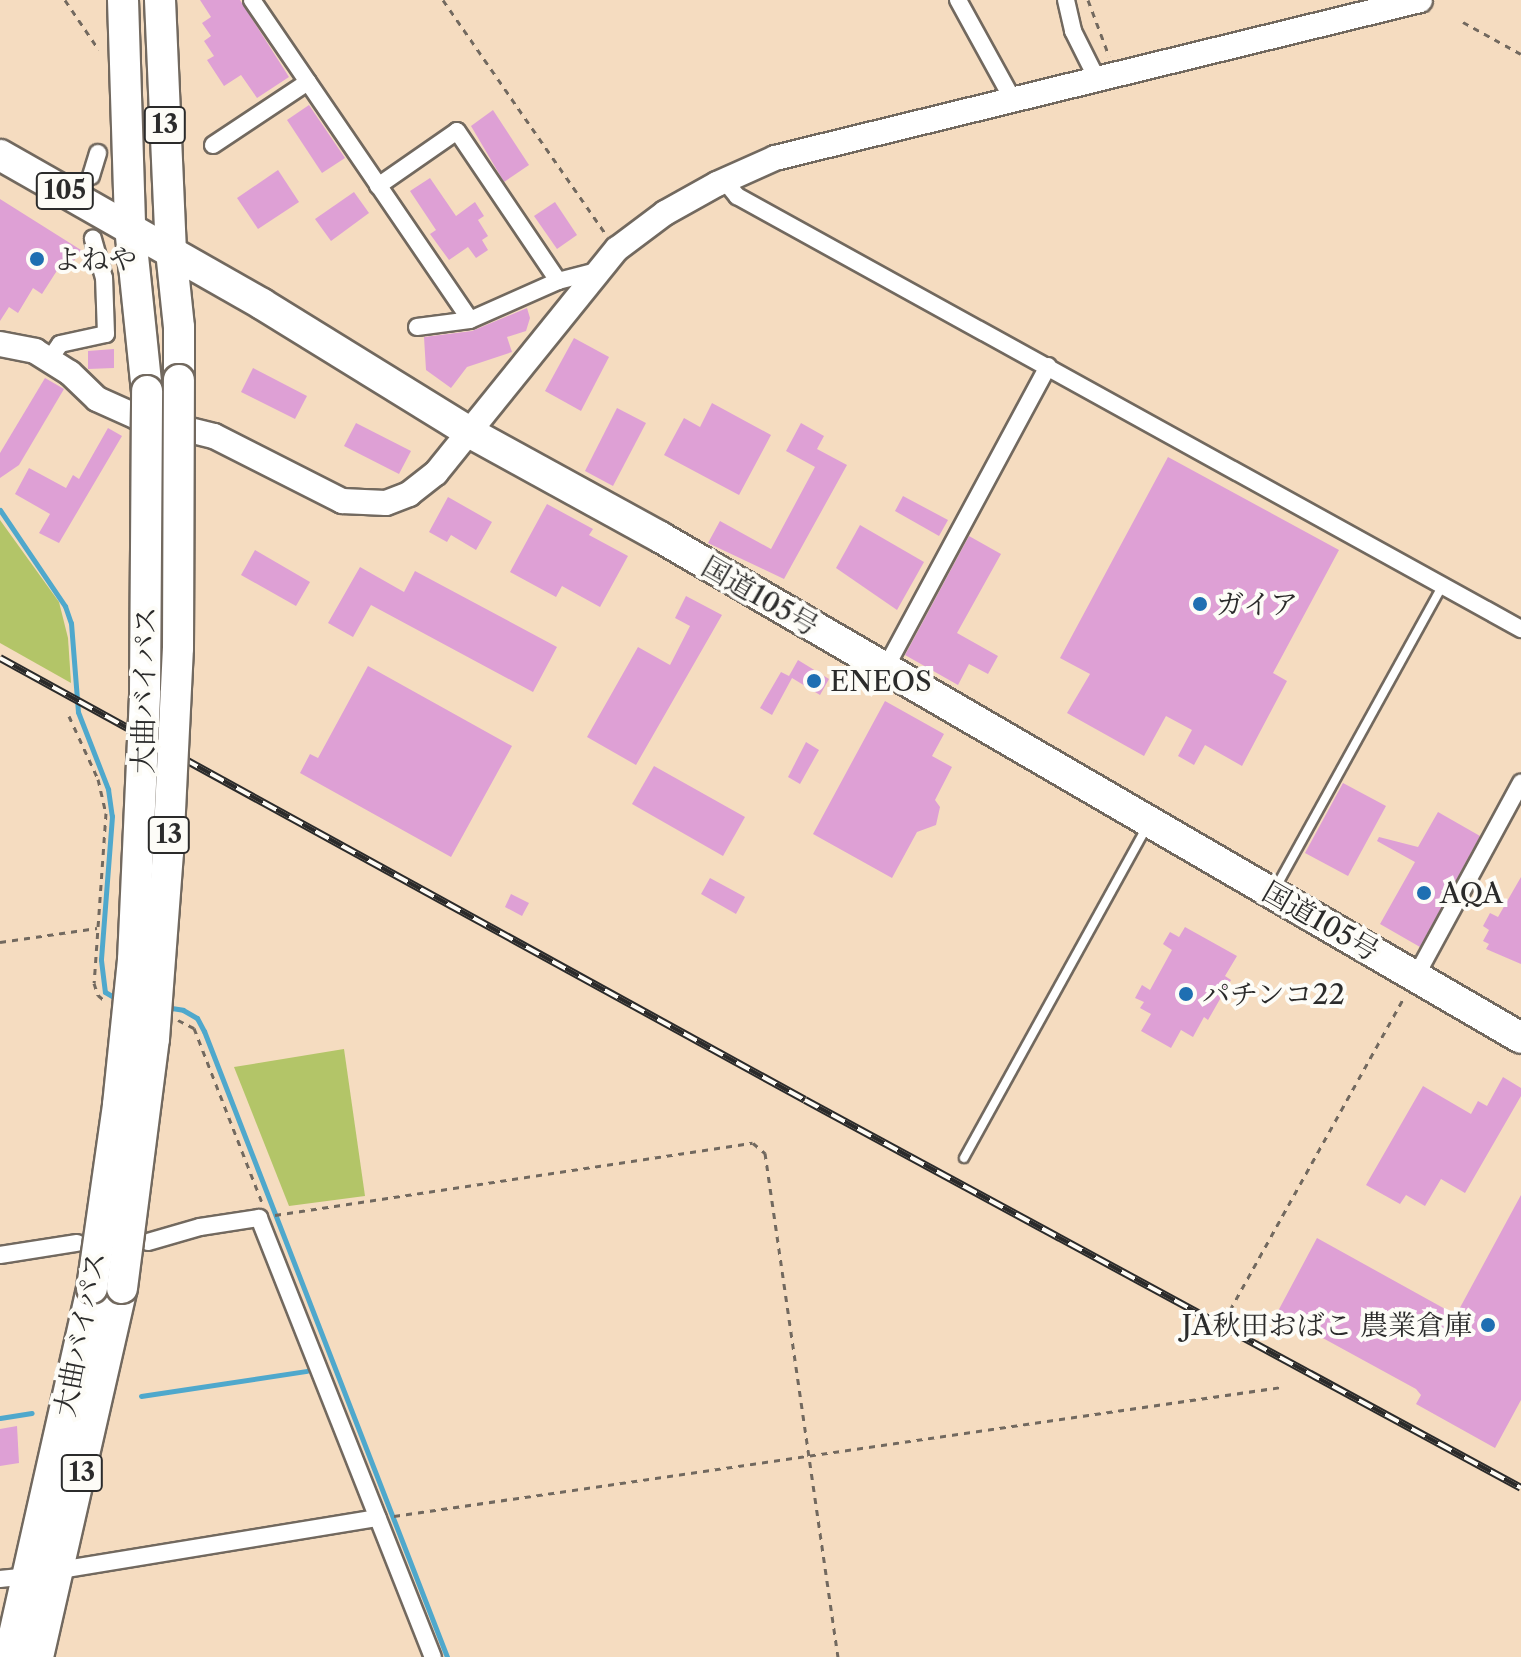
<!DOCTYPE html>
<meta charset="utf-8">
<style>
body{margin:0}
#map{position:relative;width:1521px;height:1657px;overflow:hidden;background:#f5dcc0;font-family:"Libre Caslon Text","Noto Serif JP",serif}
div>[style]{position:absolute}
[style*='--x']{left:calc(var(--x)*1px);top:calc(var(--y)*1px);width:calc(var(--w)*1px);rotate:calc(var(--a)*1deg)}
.green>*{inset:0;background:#b3c568}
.stream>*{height:5px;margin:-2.5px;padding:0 2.5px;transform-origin:2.5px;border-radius:2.5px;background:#4fa8cc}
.building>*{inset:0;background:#dea0d5}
.path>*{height:3px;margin-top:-1.5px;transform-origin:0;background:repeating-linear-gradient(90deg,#72695f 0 6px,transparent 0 12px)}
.roads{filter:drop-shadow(2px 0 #72695f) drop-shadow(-2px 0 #72695f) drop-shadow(0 2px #72695f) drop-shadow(0 -2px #72695f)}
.lane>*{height:8px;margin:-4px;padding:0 4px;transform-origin:4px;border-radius:4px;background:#fff}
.street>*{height:16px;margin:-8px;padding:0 8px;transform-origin:8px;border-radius:8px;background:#fff}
.secondary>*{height:24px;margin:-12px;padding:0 12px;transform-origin:12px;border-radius:12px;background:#fff}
.highway>*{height:30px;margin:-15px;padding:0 15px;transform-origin:15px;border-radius:15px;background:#fff}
.rail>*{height:8px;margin-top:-4px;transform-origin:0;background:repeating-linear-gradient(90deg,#fdfcf7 0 15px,#2b2b2b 0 30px);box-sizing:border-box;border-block:2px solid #2b2b2b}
.bridges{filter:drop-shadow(2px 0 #72695f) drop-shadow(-2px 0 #72695f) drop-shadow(0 2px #72695f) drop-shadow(0 -2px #72695f)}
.highway-bridge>*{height:30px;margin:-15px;padding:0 15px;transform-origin:15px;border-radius:15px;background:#fff}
.dots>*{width:22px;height:22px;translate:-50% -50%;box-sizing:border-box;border:4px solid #fdfcf7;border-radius:50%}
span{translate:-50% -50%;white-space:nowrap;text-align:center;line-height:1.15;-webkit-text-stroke:8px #fdfcf7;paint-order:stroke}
.shield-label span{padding:2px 6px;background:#fdfcf7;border:2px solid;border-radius:6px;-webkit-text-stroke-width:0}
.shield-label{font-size:26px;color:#2b2b2b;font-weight:700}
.poi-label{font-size:28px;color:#2b2b2b}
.left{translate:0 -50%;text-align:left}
.right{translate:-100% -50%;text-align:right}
.street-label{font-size:28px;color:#2b2b2b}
</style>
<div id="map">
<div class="green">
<i style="clip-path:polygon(0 520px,59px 602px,68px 638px,71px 683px,0 643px)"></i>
<i style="clip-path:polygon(344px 1049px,365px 1196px,289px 1206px,234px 1067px)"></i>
</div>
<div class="stream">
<i style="--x:0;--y:510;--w:116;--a:55.9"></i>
<i style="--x:65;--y:606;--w:18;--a:71"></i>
<i style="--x:71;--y:623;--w:89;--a:85.5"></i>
<i style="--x:78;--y:712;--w:83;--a:68.7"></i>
<i style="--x:108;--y:789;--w:27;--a:82"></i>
<i style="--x:112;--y:816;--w:144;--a:94.4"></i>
<i style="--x:101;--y:960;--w:32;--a:83"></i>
<i style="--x:105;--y:992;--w:16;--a:30"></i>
<i style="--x:165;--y:1007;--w:18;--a:9"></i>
<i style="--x:183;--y:1010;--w:16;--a:30"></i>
<i style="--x:197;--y:1018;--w:15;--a:62"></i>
<i style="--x:204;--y:1031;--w:672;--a:68.78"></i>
<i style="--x:141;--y:1396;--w:168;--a:-8.6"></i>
<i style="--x:0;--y:1418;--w:32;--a:-9"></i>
</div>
<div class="building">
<i style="clip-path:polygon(200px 0,240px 0,289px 77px,257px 98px,241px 75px,224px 86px,207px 60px,214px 56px,204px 41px,211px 36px,202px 23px,211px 17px)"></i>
<i style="clip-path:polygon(309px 105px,345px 158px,322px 173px,287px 120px)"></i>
<i style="clip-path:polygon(493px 110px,529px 165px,504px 182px,471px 126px)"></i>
<i style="clip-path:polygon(278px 170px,299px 202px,258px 229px,237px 198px)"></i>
<i style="clip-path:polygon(430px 178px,456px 216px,475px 202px,484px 216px,478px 220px,488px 236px,482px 240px,488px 250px,476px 258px,468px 247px,449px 260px,430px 234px,436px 230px,410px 191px)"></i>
<i style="clip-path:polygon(354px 192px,369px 213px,331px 241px,315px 219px)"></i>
<i style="clip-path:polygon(0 199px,81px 250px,66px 273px,58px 269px,42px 294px,33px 288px,18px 313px,9px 307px,0 321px)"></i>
<i style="clip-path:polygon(555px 202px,577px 235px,557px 249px,534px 216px)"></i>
<i style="clip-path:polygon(527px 308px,530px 318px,526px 331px,507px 337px,512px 352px,467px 367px,451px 388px,426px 370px,424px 337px,472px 331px)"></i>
<i style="clip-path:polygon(574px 338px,609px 357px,581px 411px,545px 391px)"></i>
<i style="clip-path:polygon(114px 349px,114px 368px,88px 369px,88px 351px)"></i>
<i style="clip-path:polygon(253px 368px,307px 396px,295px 419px,241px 392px)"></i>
<i style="clip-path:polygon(45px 378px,64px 389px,19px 465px,0 478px,0 453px)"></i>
<i style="clip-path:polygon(712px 403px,771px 435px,739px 495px,664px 455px,684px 418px,700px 427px)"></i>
<i style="clip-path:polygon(617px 408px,646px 423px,613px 486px,585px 471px)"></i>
<i style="clip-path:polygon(356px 423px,411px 451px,399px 474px,344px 446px)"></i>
<i style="clip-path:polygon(801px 423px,824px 436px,817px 449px,847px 465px,784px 579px,708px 543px,720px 521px,771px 549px,815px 467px,786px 451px)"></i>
<i style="clip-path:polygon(108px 428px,122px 436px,59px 543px,39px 533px,50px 514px,15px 494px,29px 468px,66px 488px,73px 475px,79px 479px)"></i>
<i style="clip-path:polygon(1168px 457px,1339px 550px,1273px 673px,1287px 681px,1242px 766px,1205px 745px,1194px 765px,1178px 756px,1192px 730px,1166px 716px,1144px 756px,1067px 713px,1090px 674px,1060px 658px)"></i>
<i style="clip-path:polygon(903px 496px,948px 520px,939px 536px,895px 511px)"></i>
<i style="clip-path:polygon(448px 497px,492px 522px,476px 550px,451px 535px,447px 542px,429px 532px)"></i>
<i style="clip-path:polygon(547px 504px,593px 529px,589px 535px,628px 556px,600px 607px,562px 586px,556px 597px,510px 572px)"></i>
<i style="clip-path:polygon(860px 525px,924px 562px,897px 610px,836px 568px)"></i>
<i style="clip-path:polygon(969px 536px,1001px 554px,957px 633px,998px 656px,988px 674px,969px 664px,958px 685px,905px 655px)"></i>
<i style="clip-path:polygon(255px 550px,310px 582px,296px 606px,241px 575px)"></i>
<i style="clip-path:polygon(360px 567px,404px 592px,415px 571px,557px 647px,533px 692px,371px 605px,353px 637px,328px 623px)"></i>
<i style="clip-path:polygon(686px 596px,722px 615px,636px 765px,587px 737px,638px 647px,670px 665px,690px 626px,675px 618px)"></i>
<i style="clip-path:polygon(798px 660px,829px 679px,820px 695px,792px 678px,772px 715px,760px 708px,781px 672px,789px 676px)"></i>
<i style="clip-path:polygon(368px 666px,512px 746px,451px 857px,300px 773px,310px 754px,318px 758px)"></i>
<i style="clip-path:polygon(885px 701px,944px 734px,932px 756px,952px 767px,935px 800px,940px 807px,936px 825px,917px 832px,892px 878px,813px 834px)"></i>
<i style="clip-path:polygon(806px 742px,819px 750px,800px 784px,788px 777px)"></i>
<i style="clip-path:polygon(654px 766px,745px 817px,723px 856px,632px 804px)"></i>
<i style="clip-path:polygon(1343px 783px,1386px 806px,1348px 876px,1305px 853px)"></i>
<i style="clip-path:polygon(1438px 812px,1480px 836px,1420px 947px,1380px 924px,1415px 862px,1377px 841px,1379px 837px,1418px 847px)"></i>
<i style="clip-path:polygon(1521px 877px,1521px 964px,1486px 949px,1489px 944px,1483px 941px,1489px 930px,1483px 926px,1490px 913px,1498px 917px)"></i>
<i style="clip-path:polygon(710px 878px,745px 897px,736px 914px,701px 894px)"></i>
<i style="clip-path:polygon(511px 894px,529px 903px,522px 916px,505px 907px)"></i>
<i style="clip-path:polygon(1185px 927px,1237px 956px,1225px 976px,1231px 980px,1208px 1020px,1204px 1017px,1193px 1037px,1181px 1030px,1171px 1048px,1141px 1031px,1151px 1014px,1140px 1008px,1144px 1002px,1135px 998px,1142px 985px,1150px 990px,1172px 950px,1163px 944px,1170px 932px,1179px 937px)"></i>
<i style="clip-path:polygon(1503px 1077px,1521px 1088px,1521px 1096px,1465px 1193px,1441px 1179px,1425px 1206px,1406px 1195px,1400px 1204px,1366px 1185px,1423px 1086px,1471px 1114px,1478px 1101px,1487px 1106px)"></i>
<i style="clip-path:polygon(1521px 1195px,1521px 1400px,1495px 1448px,1416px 1404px,1421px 1395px,1416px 1389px,1277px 1313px,1317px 1238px,1456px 1315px)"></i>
<i style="clip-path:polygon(17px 1426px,19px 1463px,0 1466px,0 1429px)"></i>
</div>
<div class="path">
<i style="--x:65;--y:0;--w:60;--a:55.8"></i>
<i style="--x:443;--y:0;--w:284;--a:55.2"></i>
<i style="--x:1088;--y:0;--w:60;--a:69.4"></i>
<i style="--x:1463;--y:22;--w:66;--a:28.9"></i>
<i style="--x:69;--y:716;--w:69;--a:65.3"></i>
<i style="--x:98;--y:779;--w:35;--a:77"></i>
<i style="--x:106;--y:813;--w:170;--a:94"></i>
<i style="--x:94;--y:983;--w:13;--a:72"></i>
<i style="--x:98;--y:995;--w:9;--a:41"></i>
<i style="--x:0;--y:942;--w:98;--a:-8.2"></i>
<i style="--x:178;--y:1020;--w:18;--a:27"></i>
<i style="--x:194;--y:1028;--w:187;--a:68.7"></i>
<i style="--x:275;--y:1215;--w:483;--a:-8.6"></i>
<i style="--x:753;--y:1143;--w:16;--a:40"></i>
<i style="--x:765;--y:1153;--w:509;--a:81.76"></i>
<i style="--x:1230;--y:1310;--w:358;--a:-60.9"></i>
<i style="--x:394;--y:1516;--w:896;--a:-8.27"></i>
</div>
<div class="roads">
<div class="lane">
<i style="--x:1275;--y:889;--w:346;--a:-61.1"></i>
<i style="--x:964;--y:1158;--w:379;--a:-61.1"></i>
</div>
<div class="street">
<i style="--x:252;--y:0;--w:387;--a:55.7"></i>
<i style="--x:958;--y:0;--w:114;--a:61.2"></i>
<i style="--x:1066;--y:0;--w:32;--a:77"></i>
<i style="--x:1073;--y:31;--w:54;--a:63.4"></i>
<i style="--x:213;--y:145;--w:114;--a:-33.6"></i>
<i style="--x:91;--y:176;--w:24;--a:-73"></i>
<i style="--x:724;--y:180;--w:21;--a:51"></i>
<i style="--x:737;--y:196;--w:896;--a:28.91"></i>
<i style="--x:378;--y:186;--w:96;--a:-34.8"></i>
<i style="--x:457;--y:131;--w:181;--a:56"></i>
<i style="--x:417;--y:327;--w:53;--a:-7.5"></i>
<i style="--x:470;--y:320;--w:96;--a:-23.9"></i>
<i style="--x:558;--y:281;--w:40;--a:-14.4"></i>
<i style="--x:49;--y:360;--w:19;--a:-55"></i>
<i style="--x:60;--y:344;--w:47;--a:-12.3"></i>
<i style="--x:106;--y:334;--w:56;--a:-92"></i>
<i style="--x:104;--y:278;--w:41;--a:-105.8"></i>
<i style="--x:885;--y:669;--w:344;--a:-61.7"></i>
<i style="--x:1416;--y:976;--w:220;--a:-61.5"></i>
<i style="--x:148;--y:1242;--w:54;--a:-16.1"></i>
<i style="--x:200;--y:1227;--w:60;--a:-8.7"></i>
<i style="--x:259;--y:1218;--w:472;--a:68.4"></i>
<i style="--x:0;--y:1255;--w:78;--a:-8.9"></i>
<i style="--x:60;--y:1570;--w:322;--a:-9.3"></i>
<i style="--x:0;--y:1579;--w:30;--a:-6"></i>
</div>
<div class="secondary">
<i style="--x:0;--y:344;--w:36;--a:11"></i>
<i style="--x:35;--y:351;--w:41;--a:32.2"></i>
<i style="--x:70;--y:373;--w:37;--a:44"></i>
<i style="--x:97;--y:399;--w:44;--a:24.2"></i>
<i style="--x:137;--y:417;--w:79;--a:13.9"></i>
<i style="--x:214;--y:436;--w:144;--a:26.9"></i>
<i style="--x:342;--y:501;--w:44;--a:2.6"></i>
<i style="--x:386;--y:503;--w:25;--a:-21"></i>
<i style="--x:409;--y:494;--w:34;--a:-38"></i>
<i style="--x:436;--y:473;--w:288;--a:-51.1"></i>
<i style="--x:617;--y:249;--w:60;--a:-36.9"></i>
<i style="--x:665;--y:213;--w:60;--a:-29.1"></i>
<i style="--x:717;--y:184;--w:64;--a:-24.1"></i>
<i style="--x:775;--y:158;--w:664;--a:-13.76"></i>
</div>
<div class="highway">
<i style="--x:123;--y:0;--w:227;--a:88.2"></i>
<i style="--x:130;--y:227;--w:165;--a:84.1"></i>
<i style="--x:160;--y:0;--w:251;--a:87.5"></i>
<i style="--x:171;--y:251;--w:76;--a:84"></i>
<i style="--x:179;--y:327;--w:53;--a:90"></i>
<i style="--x:0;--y:155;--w:301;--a:29.6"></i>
<i style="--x:262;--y:304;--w:243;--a:31.7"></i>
<i style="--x:469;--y:432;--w:218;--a:28.8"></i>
<i style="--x:660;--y:537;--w:996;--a:30.19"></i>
<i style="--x:9;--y:1657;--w:378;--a:-77.3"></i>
<i style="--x:38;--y:1657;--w:378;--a:-77.2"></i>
</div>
</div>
<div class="rail">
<i style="--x:0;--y:658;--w:918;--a:28.77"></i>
<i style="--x:805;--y:1100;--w:814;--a:28.45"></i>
</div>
<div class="bridges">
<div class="highway-bridge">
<i style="--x:92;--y:1288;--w:185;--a:-81.9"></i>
<i style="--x:118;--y:1105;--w:146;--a:-84.1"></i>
<i style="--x:133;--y:960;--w:269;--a:-87.4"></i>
<i style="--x:145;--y:691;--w:300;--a:-89.6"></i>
<i style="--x:122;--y:1288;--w:251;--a:-82.7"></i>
<i style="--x:154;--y:1039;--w:188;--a:-85.7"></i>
<i style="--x:168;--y:852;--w:204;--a:-87.2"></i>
<i style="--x:178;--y:648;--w:268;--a:-89.8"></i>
</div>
</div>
<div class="dots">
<i style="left:37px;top:259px;background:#1f6fb2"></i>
<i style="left:1200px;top:604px;background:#1f6fb2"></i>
<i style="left:814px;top:681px;background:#1f6fb2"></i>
<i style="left:1424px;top:893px;background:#1f6fb2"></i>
<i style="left:1186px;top:994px;background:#1f6fb2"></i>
<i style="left:1488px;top:1325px;background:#1f6fb2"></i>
</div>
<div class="shield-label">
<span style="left:165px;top:125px">13</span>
<span style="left:65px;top:191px">105</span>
<span style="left:169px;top:835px">13</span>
<span style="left:82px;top:1473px">13</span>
</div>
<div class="poi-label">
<span class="left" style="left:53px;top:259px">よねや</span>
<span class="left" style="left:1216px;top:604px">ガイア</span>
<span class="left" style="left:830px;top:681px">ENEOS</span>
<span class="left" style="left:1440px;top:893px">AQA</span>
<span class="left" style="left:1202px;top:994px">パチンコ22</span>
<span class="right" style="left:1472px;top:1325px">JA秋田おばこ 農業倉庫</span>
</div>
<div class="street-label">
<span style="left:760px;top:596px;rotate:30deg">国道105号</span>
<span style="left:144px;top:690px;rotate:-89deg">大曲バイパス</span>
<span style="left:1321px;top:921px;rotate:30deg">国道105号</span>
<span style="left:80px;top:1334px;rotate:-79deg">大曲バイパス</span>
</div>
</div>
